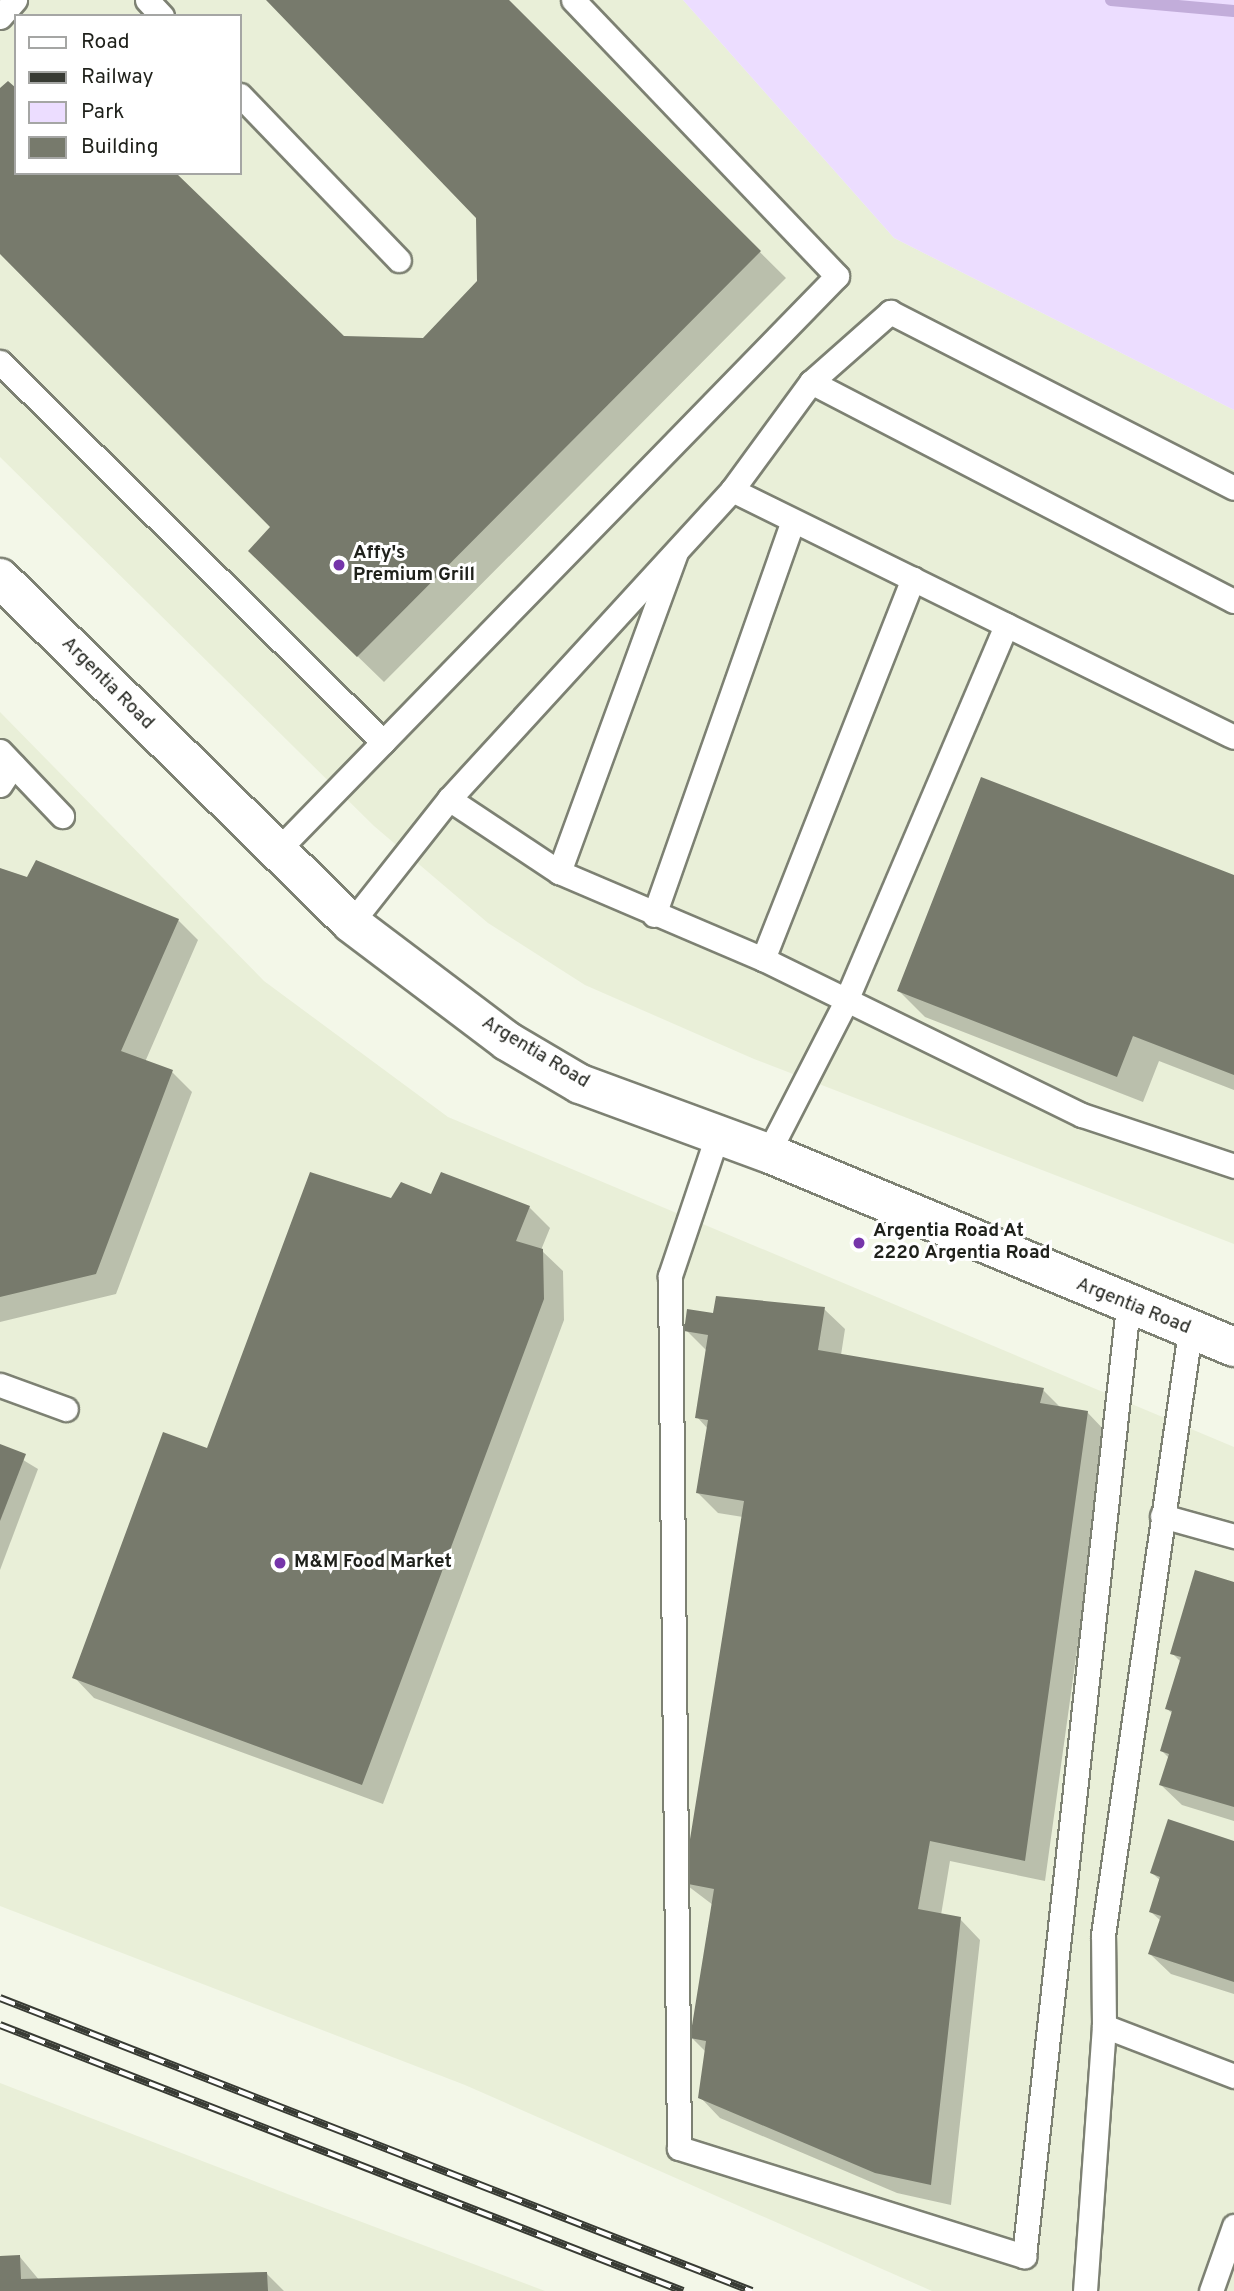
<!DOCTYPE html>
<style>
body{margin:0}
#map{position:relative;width:1234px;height:2291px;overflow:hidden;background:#f3f7e8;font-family:Overpass,sans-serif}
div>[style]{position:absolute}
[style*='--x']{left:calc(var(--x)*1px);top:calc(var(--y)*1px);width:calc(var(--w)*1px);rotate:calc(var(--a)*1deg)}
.built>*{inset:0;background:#e9efd8}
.green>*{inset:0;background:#ecddff}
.shadow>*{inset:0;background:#0003}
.stream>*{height:12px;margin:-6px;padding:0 6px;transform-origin:6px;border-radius:6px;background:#c2adda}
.building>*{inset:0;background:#777a6c}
.roads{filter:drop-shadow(2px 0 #7d8173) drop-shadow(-2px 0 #7d8173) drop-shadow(0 2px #7d8173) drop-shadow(0 -2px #7d8173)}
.lane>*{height:23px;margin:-11.5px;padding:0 11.5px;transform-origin:11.5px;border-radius:11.5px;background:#fff}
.secondary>*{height:38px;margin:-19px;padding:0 19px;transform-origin:19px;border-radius:19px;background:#fff}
.rail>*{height:8px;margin-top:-4px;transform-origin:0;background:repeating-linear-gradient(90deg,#fff 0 16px,#383b34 0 32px);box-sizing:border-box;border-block:2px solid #383b34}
.dots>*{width:19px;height:19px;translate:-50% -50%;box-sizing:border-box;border:4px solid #fff;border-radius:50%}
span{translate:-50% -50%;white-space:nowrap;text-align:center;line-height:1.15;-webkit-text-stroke:6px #fff;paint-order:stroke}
.poi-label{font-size:19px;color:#1f211b;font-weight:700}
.left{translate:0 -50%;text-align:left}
.street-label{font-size:19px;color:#1f211b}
.legend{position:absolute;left:14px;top:14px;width:228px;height:161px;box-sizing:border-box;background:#fff;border:2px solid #a5a6a4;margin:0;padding:9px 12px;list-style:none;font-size:21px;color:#1f211b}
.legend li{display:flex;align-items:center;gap:14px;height:35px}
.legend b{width:35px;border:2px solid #a5a6a4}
</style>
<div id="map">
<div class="built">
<i style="clip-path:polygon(evenodd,0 0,683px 0,894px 238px,1234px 410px,1234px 1244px,754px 1059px,585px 985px,488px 923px,374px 826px,0 457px,0 0,16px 16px,240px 16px,240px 173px,16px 173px,16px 16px)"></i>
<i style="clip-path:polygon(0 712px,264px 981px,448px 1117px,1234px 1447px,1234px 2291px,932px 2291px,465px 2085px,0 1906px)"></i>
<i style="clip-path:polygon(0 2083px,290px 2195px,545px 2291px,0 2291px)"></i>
</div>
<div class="green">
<i style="clip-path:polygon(683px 0,1234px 0,1234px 410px,894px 238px)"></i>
</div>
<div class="shadow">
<i style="clip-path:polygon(269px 0,506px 0,786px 278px,384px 682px,276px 577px,272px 527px,0 252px,0 90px,16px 173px,343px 338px,424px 340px,479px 282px,478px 217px)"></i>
<i style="clip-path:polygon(0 870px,178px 920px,198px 940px,145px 1062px,172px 1072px,192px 1092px,116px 1294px,0 1322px)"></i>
<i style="clip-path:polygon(1234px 877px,1234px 1090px,1159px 1061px,1143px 1102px,925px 1017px,899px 991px)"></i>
<i style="clip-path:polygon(432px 1197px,529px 1207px,550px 1228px,541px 1250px,563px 1271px,564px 1320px,383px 1804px,94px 1698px,74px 1677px,208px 1450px,392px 1200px)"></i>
<i style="clip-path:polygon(824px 1309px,845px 1329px,841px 1355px,1043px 1390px,1061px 1408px,1087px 1412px,1107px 1433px,1045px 1881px,950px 1861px,941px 1915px,960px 1919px,980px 1940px,951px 2205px,897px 2193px,720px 2118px,700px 2097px,706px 2052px,692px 2038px,713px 1905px,684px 1883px,743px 1517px,718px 1513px,698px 1493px,708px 1429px,697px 1417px,706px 1350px,686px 1330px,715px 1315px)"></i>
<i style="clip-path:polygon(0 1446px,38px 1469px,0 1570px)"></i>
<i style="clip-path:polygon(1234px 1584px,1234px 1821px,1182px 1805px,1161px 1785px,1169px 1758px,1162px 1751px,1173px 1714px,1167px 1709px,1181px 1662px,1172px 1653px)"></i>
<i style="clip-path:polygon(1234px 1842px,1234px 1994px,1171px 1974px,1150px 1954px,1161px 1921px,1151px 1912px,1161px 1881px,1152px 1873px)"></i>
<i style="clip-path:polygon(20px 2257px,40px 2281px,267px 2274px,284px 2291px,0 2291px,0 2258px)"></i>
</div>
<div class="stream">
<i style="--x:1111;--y:0;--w:123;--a:5.1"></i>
</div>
<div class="building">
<i style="clip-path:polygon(266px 0,509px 0,761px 251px,357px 657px,248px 551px,270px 527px,0 254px,0 88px,8px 81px,16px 88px,16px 173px,176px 173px,344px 336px,423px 338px,477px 281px,476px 218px)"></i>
<i style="clip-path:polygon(981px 777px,1234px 875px,1234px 1075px,1133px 1036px,1117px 1077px,897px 991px)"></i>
<i style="clip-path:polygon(36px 860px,179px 919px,121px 1051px,173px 1070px,96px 1274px,0 1297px,0 868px,27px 877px)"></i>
<i style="clip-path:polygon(310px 1172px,391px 1198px,401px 1182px,431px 1194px,441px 1172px,530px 1206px,516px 1241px,543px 1249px,544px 1299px,362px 1785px,72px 1678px,163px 1432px,207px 1448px)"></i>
<i style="clip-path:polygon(716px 1296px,825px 1307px,818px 1350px,1044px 1388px,1040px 1403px,1088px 1411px,1025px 1861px,930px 1841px,918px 1909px,961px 1917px,931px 2185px,875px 2173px,698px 2098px,706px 2041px,690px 2038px,714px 1889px,683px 1883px,744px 1501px,696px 1493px,708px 1420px,695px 1418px,708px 1335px,684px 1331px,687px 1309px,713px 1313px)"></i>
<i style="clip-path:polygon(0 1444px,26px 1454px,0 1521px)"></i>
<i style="clip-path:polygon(1195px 1570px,1234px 1582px,1234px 1807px,1159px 1785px,1169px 1754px,1160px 1751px,1172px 1711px,1165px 1709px,1181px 1657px,1170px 1654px)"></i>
<i style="clip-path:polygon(1168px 1819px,1234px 1841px,1234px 1982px,1148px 1954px,1161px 1916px,1149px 1912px,1160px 1877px,1150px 1873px)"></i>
<i style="clip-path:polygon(20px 2255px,21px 2279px,267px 2272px,268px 2291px,0 2291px,0 2256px)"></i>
</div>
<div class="roads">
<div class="lane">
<i style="--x:147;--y:0;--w:22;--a:47"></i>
<i style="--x:0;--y:17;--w:23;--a:-49"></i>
<i style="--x:240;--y:95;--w:229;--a:46.1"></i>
<i style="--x:0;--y:362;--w:540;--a:44.77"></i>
<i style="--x:811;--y:382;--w:476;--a:27.4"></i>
<i style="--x:732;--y:490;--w:559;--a:26.2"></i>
<i style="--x:0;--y:751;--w:90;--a:46.4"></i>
<i style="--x:0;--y:785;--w:24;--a:-57"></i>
<i style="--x:449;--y:799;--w:132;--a:33.6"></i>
<i style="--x:559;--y:872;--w:222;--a:23.1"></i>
<i style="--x:763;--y:959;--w:355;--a:26.1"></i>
<i style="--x:1082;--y:1115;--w:160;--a:18.5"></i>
<i style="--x:276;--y:852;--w:804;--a:-45.76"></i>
<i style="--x:837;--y:276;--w:382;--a:-133.7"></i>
<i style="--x:559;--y:872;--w:340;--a:-69.9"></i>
<i style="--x:654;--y:915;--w:415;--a:-70.6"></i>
<i style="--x:351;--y:923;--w:158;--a:-51.7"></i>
<i style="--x:449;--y:799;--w:419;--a:-47.5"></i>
<i style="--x:732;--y:490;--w:134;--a:-53.8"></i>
<i style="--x:811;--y:382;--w:106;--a:-41.5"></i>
<i style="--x:890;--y:312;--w:386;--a:27.1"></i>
<i style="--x:763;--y:959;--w:409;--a:-68.5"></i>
<i style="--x:717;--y:1136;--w:148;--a:108.6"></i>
<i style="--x:670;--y:1276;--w:872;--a:89.41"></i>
<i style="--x:679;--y:2148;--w:362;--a:17.4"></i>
<i style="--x:1024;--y:2256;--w:956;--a:-83.75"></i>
<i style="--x:768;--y:1153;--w:169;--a:-62.8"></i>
<i style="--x:845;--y:1003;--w:411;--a:-66.9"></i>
<i style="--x:0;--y:1385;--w:70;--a:20"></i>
<i style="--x:1162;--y:1516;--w:75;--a:15.5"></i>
<i style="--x:1104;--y:2026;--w:139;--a:21"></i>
<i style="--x:1085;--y:2291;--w:266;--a:-85.9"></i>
<i style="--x:1104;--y:2026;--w:91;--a:-90.6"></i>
<i style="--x:1103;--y:1935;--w:610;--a:-81.8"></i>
<i style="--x:1211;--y:2291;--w:69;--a:-70.5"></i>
</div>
<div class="secondary">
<i style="--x:0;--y:578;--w:492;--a:44.5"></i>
<i style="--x:351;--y:923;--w:196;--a:37.1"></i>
<i style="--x:507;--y:1041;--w:85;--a:30.5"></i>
<i style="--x:580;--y:1084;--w:200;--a:20.2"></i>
<i style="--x:768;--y:1153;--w:505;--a:22.6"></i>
</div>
</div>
<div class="rail">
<i style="--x:0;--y:1998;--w:807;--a:21.29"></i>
<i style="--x:0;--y:2025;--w:733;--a:21.28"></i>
</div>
<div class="dots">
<i style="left:339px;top:565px;background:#7635aa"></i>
<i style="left:859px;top:1243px;background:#7635aa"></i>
<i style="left:280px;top:1563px;background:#7635aa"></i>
</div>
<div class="poi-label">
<span class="left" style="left:353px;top:565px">Affy's<br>Premium Grill</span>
<span class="left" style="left:873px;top:1243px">Argentia Road At<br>2220 Argentia Road</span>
<span class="left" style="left:294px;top:1563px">M&amp;M Food Market</span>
</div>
<div class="street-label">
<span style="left:107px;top:684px;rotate:45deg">Argentia Road</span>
<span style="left:535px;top:1053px;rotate:31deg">Argentia Road</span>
<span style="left:1133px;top:1307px;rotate:22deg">Argentia Road</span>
</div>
<ul class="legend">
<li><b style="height:9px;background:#fff"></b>Road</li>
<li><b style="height:9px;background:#383b34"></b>Railway</li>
<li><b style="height:19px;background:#ecddff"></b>Park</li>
<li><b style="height:19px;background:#777a6c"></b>Building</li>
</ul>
</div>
